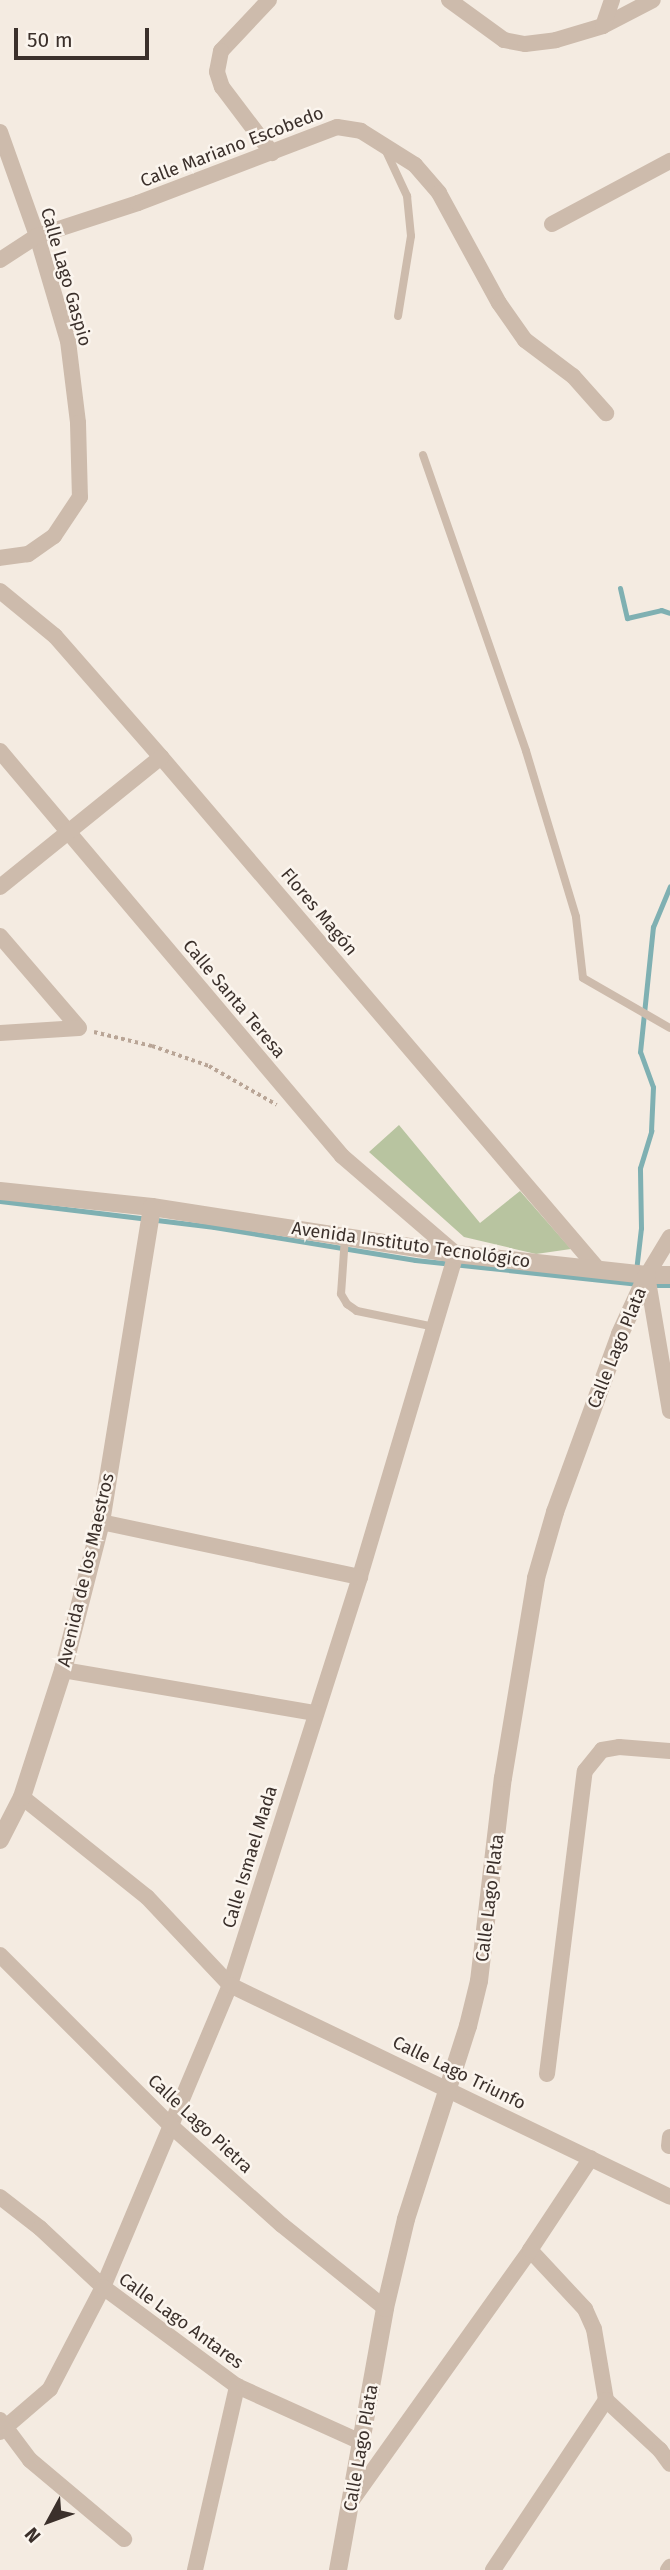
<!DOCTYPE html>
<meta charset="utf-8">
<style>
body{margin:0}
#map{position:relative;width:670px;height:2570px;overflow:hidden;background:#f4ebe1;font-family:"Fira Sans",sans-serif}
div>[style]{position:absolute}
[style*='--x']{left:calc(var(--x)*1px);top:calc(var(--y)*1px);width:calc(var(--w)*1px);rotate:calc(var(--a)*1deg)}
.green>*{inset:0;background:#b8c4a0}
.stream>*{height:5px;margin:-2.5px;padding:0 2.5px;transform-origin:2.5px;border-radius:2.5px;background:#7fb0b2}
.path>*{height:3.5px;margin-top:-1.75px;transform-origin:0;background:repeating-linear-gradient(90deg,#b9a596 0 3.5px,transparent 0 7px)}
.service>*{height:8px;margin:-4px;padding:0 4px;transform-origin:4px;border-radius:4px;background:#cdbbac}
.minor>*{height:16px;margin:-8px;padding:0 8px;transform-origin:8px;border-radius:8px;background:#cdbbac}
.tertiary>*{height:18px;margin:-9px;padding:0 9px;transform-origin:9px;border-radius:9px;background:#cdbbac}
span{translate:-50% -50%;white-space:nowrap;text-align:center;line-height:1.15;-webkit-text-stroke:5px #fbf5ee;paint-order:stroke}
.street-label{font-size:18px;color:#3b302b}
.north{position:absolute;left:14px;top:2486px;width:70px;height:70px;-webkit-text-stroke:5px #fbf5ee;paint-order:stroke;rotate:229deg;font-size:19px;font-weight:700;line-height:28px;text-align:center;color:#3b302b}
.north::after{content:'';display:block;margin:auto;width:24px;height:32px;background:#3b302b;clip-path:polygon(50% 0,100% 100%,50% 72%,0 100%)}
.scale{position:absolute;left:14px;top:28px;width:135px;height:32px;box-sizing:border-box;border:4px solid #3b302b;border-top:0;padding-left:9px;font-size:21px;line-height:24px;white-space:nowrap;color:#3b302b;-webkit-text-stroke:5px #fbf5ee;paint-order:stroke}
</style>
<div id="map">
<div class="green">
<i style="clip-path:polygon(399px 1125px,480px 1223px,520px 1191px,571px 1249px,536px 1254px,464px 1237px,369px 1152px)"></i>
</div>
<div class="stream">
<i style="--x:620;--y:588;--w:31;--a:77"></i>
<i style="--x:627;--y:618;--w:35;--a:-13"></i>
<i style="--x:661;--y:610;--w:9;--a:18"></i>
<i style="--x:0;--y:1201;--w:216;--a:6.9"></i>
<i style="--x:214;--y:1227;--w:204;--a:9.3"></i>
<i style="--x:415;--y:1260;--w:225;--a:6.1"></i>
<i style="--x:636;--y:1271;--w:43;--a:-83.4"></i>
<i style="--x:641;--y:1228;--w:60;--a:-91"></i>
<i style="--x:640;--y:1168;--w:39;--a:-73"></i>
<i style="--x:651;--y:1131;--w:44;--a:-87.4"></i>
<i style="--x:653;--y:1087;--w:37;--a:-110"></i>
<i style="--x:640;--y:1052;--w:126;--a:-84.1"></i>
<i style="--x:653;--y:927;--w:44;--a:-67.5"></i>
<i style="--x:652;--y:1285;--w:18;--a:0"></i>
</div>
<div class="path">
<i style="--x:94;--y:1032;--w:60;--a:13.6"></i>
<i style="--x:152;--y:1046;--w:60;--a:19.3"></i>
<i style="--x:209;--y:1066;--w:78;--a:29.8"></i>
</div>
<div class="service">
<i style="--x:386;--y:151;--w:50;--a:65"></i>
<i style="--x:407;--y:196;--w:40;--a:84.3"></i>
<i style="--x:411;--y:236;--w:81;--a:99.2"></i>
<i style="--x:423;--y:455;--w:313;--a:70.8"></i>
<i style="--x:526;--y:751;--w:173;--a:73.2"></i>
<i style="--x:576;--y:917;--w:61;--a:83.5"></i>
<i style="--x:583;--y:978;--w:100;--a:29.9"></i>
<i style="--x:345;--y:1237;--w:57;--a:94"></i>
<i style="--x:341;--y:1294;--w:12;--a:59"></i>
<i style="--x:347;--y:1304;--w:12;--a:35"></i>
<i style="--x:357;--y:1311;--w:80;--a:11.6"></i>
</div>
<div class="minor">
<i style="--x:269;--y:0;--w:70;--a:133.3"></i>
<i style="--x:221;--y:51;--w:21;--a:101"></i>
<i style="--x:217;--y:72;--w:16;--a:72"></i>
<i style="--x:222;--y:87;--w:83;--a:52.9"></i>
<i style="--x:449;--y:0;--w:68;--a:36"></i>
<i style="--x:504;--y:40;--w:21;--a:11"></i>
<i style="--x:525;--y:44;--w:31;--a:-7"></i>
<i style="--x:556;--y:40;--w:49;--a:-16.6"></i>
<i style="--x:603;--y:26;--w:56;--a:-27.5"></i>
<i style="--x:603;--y:26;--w:28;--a:-71"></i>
<i style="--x:0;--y:132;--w:110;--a:70.4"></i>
<i style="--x:37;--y:236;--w:109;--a:73.6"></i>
<i style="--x:68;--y:341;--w:83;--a:83"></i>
<i style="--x:78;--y:423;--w:74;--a:88.5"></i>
<i style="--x:80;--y:497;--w:47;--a:123.7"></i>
<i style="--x:54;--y:536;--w:32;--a:145"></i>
<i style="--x:28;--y:554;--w:28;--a:172"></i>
<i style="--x:552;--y:224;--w:134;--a:-28.1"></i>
<i style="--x:0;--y:260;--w:44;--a:-33"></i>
<i style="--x:37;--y:236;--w:106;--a:-18.1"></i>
<i style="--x:138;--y:203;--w:213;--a:-20.9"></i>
<i style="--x:337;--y:127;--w:24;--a:9"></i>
<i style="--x:361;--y:131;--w:64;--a:32.2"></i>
<i style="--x:415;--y:165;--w:37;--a:49"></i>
<i style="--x:439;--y:193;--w:125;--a:61.4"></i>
<i style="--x:499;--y:303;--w:45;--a:54.9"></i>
<i style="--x:525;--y:340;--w:60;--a:36.9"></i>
<i style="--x:573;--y:376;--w:50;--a:48.3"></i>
<i style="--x:0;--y:591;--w:71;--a:39.3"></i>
<i style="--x:55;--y:636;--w:161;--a:48.8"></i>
<i style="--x:161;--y:757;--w:673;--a:49.52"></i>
<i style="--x:0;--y:751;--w:530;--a:49.82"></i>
<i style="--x:342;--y:1156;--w:150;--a:40.7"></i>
<i style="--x:456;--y:1254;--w:337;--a:106.6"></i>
<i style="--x:360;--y:1577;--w:428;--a:107.7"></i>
<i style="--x:230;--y:1985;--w:328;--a:112.8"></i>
<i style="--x:103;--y:2287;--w:115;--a:117.5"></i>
<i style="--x:50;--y:2389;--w:66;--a:139.3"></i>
<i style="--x:0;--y:887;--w:207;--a:-38.9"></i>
<i style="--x:0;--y:936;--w:121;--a:49.3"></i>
<i style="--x:0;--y:1033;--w:79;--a:-3.6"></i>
<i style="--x:670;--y:1237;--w:44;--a:121.2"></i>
<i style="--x:647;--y:1275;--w:138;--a:80.4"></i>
<i style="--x:101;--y:1522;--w:265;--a:12"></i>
<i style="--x:63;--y:1670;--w:256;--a:9.7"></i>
<i style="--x:22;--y:1797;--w:160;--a:38.7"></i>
<i style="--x:147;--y:1897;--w:121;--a:46.7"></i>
<i style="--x:230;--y:1985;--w:488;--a:25.7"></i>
<i style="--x:0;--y:1955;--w:240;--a:45"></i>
<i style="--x:170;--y:2125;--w:150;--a:41.8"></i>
<i style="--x:282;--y:2225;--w:132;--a:38.9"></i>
<i style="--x:547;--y:2074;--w:305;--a:-82.9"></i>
<i style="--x:585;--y:1771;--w:27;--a:-51"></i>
<i style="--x:602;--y:1750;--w:17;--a:-10"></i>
<i style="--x:619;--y:1747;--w:51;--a:4.5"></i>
<i style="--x:669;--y:2146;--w:9;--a:-84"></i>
<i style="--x:0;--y:2197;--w:51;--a:37.8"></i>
<i style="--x:40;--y:2228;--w:86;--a:43.1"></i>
<i style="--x:103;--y:2287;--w:167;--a:36.5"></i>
<i style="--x:237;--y:2386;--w:136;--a:24.3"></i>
<i style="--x:530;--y:2250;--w:81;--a:47"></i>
<i style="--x:585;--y:2309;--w:22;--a:66"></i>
<i style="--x:594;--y:2329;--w:72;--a:80.4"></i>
<i style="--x:606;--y:2400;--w:74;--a:42.8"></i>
<i style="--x:660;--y:2450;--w:17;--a:54"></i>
<i style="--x:0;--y:2420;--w:50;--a:53.1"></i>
<i style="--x:30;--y:2460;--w:123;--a:40"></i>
<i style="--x:352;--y:2500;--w:307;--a:-54.5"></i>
<i style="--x:530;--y:2250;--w:110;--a:-56.5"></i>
<i style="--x:195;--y:2570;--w:189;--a:-77.1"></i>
<i style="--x:493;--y:2570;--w:204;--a:-56.4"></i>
<i style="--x:668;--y:2570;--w:4;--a:-56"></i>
</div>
<div class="tertiary">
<i style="--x:0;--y:1191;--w:153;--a:6"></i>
<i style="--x:152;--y:1207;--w:308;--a:8.8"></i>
<i style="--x:456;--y:1254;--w:192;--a:6.3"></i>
<i style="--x:647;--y:1275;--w:23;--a:0"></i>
<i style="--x:0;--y:1840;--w:48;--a:-62.9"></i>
<i style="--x:22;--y:1797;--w:133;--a:-72.1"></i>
<i style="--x:63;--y:1670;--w:153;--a:-75.6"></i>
<i style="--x:101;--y:1522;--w:319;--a:-80.8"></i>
<i style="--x:338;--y:2570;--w:266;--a:-79.8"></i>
<i style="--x:385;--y:2308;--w:91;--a:-76.7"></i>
<i style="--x:406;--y:2219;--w:203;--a:-72.2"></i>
<i style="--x:468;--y:2026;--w:46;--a:-76.3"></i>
<i style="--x:479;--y:1981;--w:204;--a:-83.3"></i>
<i style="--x:503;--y:1778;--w:203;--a:-80.6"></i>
<i style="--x:536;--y:1578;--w:69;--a:-73.9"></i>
<i style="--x:555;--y:1512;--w:189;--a:-69.9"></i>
<i style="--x:620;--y:1334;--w:65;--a:-65.4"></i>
</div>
<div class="street-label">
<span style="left:232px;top:147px;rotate:-21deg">Calle Mariano Escobedo</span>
<span style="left:66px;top:277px;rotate:74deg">Calle Lago Gaspio</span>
<span style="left:319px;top:912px;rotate:50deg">Flores Magón</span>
<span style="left:234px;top:999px;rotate:50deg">Calle Santa Teresa</span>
<span style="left:411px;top:1245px;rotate:8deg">Avenida Instituto Tecnológico</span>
<span style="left:617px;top:1348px;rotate:-68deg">Calle Lago Plata</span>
<span style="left:86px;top:1570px;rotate:-77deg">Avenida de los Maestros</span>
<span style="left:250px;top:1857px;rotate:-73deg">Calle Ismael Mada</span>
<span style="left:490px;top:1898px;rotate:-83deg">Calle Lago Plata</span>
<span style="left:459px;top:2073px;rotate:26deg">Calle Lago Triunfo</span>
<span style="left:200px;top:2124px;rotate:43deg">Calle Lago Pietra</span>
<span style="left:181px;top:2321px;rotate:36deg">Calle Lago Antares</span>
<span style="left:361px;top:2448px;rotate:-80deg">Calle Lago Plata</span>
</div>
<div class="north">N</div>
<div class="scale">50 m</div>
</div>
